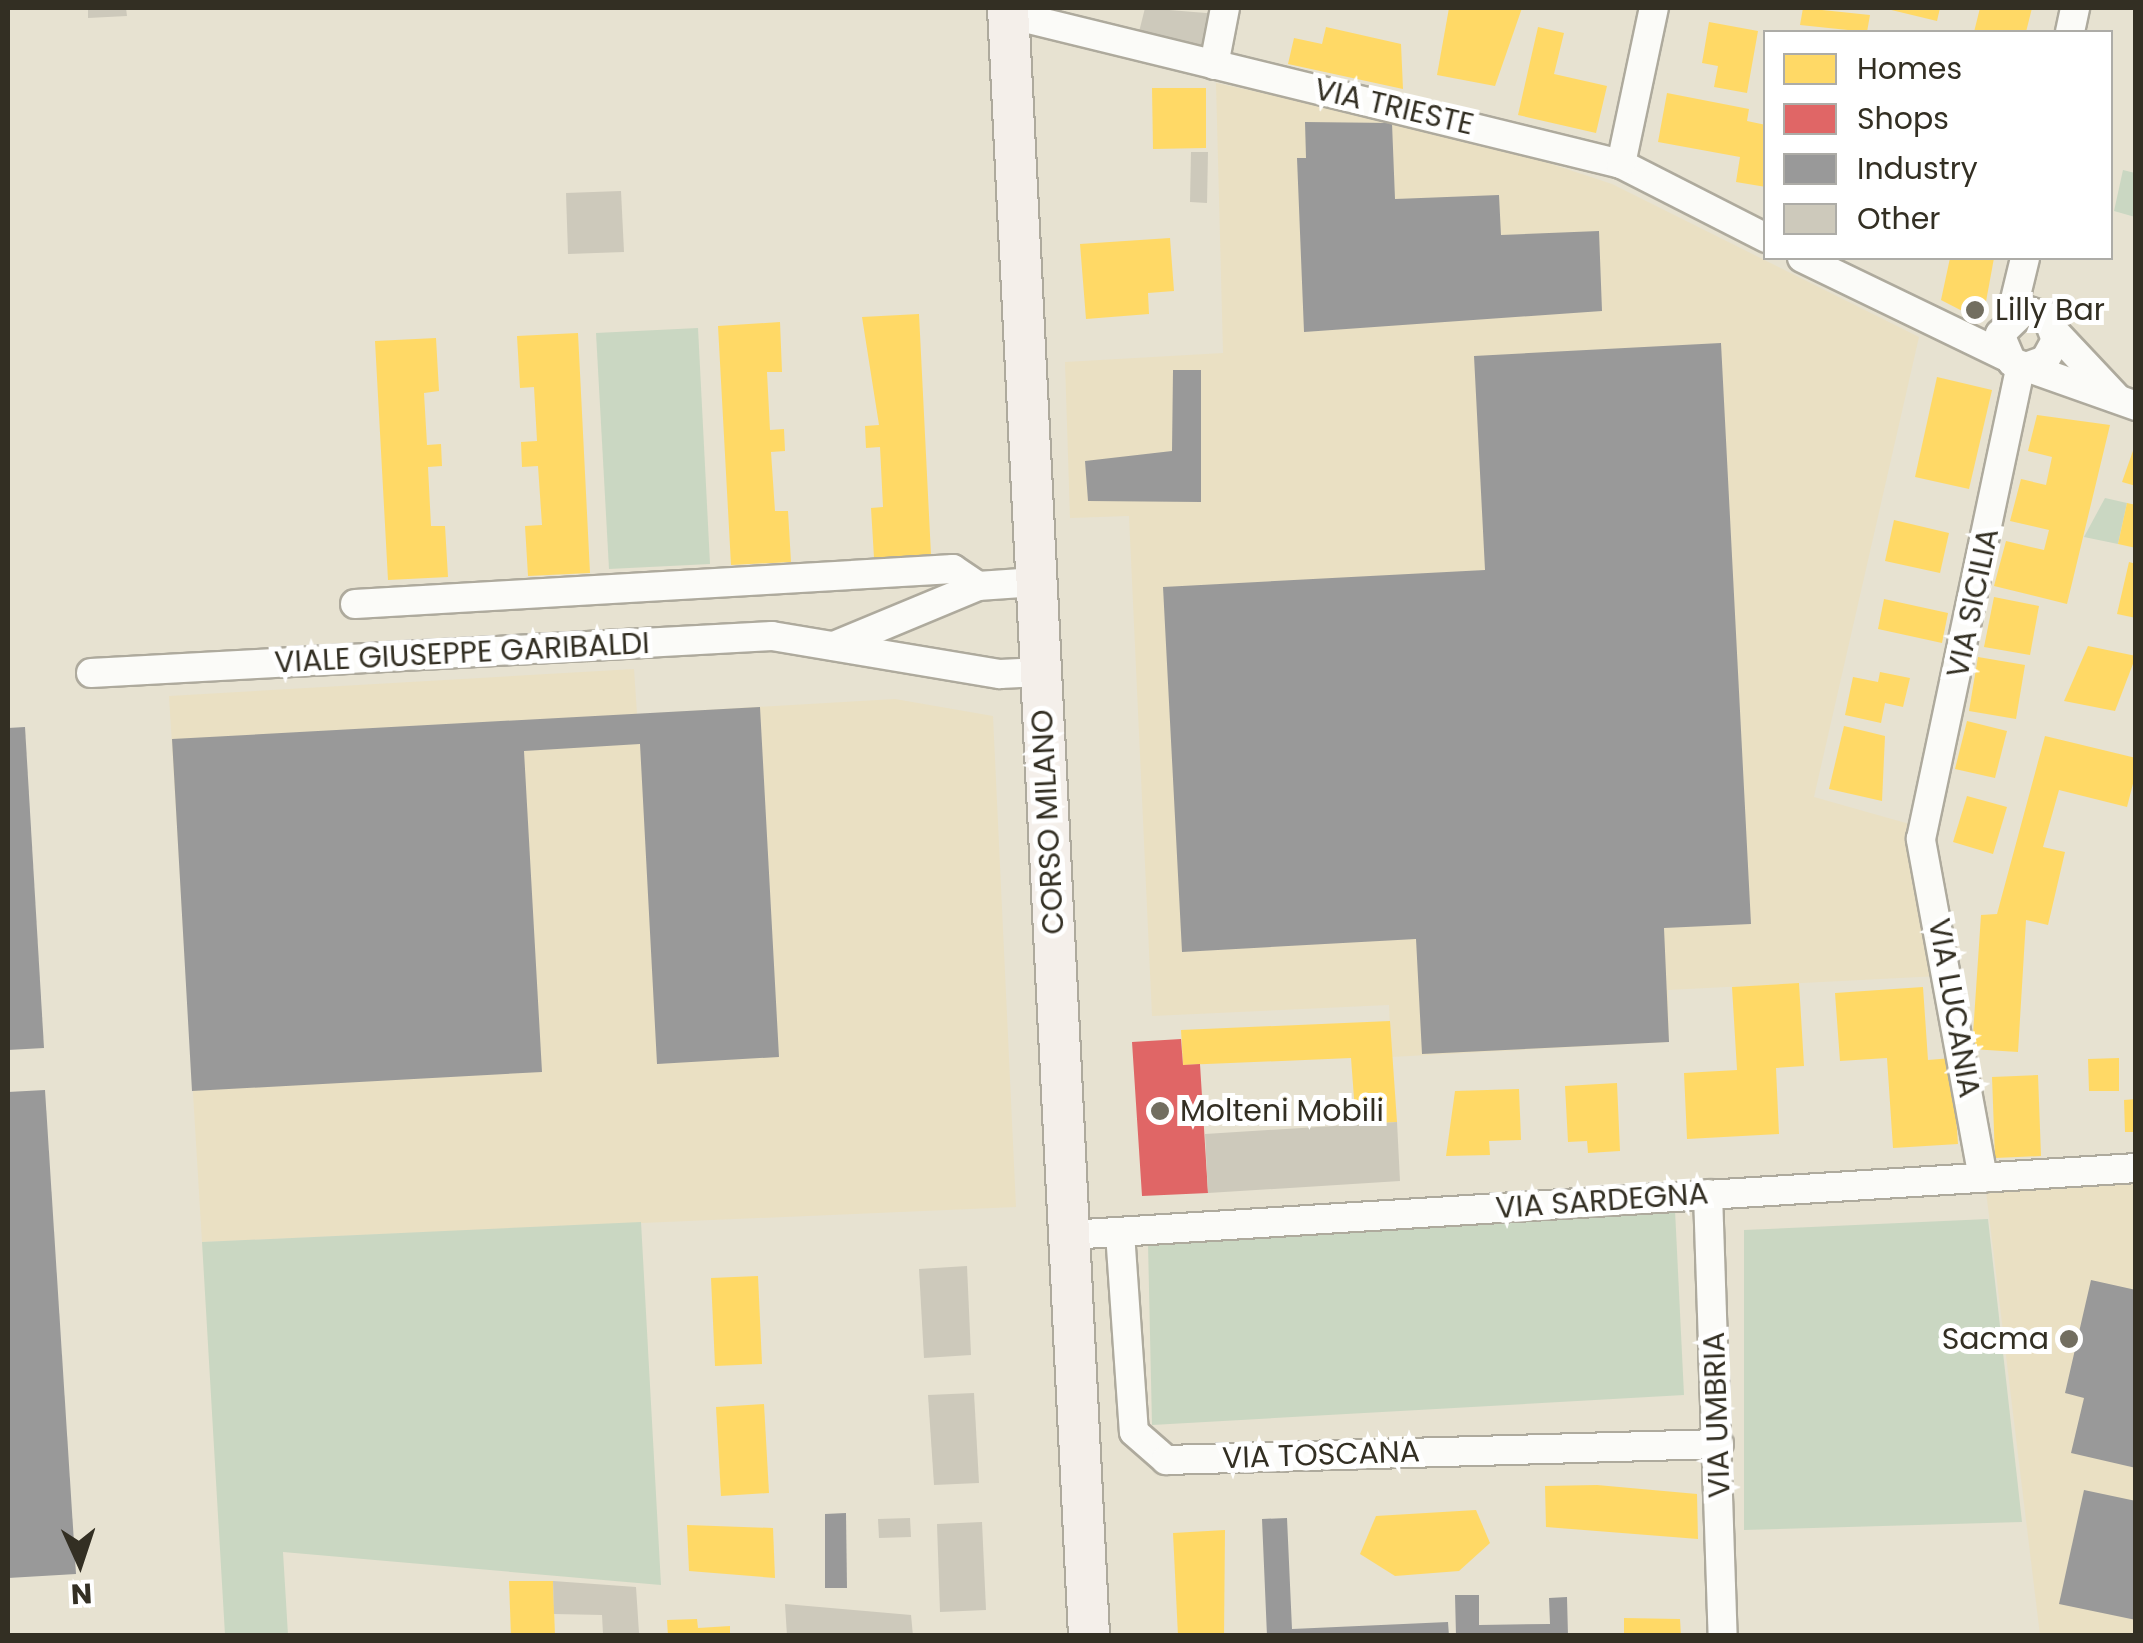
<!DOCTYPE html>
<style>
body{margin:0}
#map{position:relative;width:2143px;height:1643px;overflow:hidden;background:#e7e2d1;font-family:Poppins,sans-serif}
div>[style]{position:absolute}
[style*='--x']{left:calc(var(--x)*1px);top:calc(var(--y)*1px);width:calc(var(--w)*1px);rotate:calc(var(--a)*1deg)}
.built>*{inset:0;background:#eae0c3}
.green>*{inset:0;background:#cad7c2}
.homes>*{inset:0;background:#ffd966}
.shops>*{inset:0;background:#e06666}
.industry>*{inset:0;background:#999}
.building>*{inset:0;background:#cdc9bb}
.roads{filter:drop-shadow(2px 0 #aeaa9d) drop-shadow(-2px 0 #aeaa9d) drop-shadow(0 2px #aeaa9d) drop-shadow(0 -2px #aeaa9d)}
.street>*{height:28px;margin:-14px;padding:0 14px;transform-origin:14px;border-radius:14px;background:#fbfbf8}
.secondary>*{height:40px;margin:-20px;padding:0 20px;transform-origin:20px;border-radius:20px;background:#f4efea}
.dots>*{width:28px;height:28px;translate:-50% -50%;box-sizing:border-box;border:5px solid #fff;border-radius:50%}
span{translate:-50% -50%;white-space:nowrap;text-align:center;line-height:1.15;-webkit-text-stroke:10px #fff;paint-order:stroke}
.street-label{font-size:30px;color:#332f23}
.poi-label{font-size:30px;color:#332f23}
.left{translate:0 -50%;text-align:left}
.right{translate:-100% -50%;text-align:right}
.frame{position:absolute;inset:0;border:10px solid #332f23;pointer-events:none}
.legend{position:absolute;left:1763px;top:30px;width:350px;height:230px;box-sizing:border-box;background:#fff;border:2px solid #adaca7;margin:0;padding:12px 18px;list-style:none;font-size:30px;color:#332f23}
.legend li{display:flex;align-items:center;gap:20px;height:50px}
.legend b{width:50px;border:2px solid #adaca7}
.north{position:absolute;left:30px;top:1513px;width:100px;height:100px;-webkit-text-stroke:8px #fff;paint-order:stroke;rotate:177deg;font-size:28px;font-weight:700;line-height:40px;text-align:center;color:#332f23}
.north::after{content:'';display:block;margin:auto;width:35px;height:45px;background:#332f23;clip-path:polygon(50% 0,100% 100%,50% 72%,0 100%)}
</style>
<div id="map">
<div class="built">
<i style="clip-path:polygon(1216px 83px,1472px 138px,1612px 184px,1919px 337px,1814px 797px,1913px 825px,1939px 976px,1668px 990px,1669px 1042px,1391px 1057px,1389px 1005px,1152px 1016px,1129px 516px,1070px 518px,1065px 362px,1223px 353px)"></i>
<i style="clip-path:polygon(634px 669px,637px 714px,895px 699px,993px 716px,1016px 1207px,202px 1242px,169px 696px)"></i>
<i style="clip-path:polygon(2135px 1180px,2135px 1635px,2040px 1635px,1986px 1191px)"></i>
</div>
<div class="green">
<i style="clip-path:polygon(2123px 170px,2135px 173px,2135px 217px,2114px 211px)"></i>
<i style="clip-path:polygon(698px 328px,710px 564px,609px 569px,596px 333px)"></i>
<i style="clip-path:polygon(2105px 498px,2127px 503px,2118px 544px,2084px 537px)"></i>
<i style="clip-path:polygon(1675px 1210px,1684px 1395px,1152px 1425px,1148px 1243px)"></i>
<i style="clip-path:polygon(1988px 1219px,2022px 1522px,1744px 1530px,1744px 1230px)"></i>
<i style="clip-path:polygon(641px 1222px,661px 1585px,283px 1552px,288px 1635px,225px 1635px,202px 1242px)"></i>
</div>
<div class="homes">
<i style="clip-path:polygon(1449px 8px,1522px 8px,1495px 86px,1437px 75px)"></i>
<i style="clip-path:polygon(1803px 8px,1870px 15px,1867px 32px,1800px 25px)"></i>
<i style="clip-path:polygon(1883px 8px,1940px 8px,1937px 21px)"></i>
<i style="clip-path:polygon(1980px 8px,2032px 8px,2026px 32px,1974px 32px)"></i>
<i style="clip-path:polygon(1709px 22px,1758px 31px,1747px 93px,1714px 87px,1718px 66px,1702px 63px)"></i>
<i style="clip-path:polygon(1326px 27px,1401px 44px,1403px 89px,1288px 64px,1294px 38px,1322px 44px)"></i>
<i style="clip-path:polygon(1538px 27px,1564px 33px,1554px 74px,1607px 86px,1596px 133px,1518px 115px)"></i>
<i style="clip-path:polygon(1152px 88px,1206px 88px,1206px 148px,1153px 149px)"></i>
<i style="clip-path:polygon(1667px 93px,1749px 109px,1747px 121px,1766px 125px,1766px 187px,1736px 182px,1740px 157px,1658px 142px)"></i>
<i style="clip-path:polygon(1170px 238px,1174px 291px,1148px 293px,1149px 314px,1086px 319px,1080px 244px)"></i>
<i style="clip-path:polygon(1950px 258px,1994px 258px,1985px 307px,1972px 316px,1941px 300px)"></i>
<i style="clip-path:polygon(919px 314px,931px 555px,874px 558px,871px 508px,883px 507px,880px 447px,866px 448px,865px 426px,879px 425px,862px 317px)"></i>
<i style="clip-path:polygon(780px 322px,782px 372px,767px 372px,770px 430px,784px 429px,785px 451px,771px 452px,775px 511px,788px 511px,791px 562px,731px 565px,718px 326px)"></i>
<i style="clip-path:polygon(578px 333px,590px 573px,528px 576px,525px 526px,542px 525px,538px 466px,522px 467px,521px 442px,537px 441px,534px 387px,520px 388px,517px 336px)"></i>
<i style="clip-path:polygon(436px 338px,439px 391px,424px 393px,427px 445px,441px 444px,442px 466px,428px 467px,431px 526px,445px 526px,448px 577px,388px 580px,375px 341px)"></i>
<i style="clip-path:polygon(1937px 377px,1992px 390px,1969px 489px,1915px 477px)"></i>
<i style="clip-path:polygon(2037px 415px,2110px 425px,2067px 604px,1994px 586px,2006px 541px,2044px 550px,2049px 530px,2010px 521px,2021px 479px,2046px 485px,2052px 457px,2028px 451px)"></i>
<i style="clip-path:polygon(2135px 445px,2136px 445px,2136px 486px,2122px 482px)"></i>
<i style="clip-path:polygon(2127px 503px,2136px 505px,2136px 548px,2118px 544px)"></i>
<i style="clip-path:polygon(1894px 520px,1949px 533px,1940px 573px,1885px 561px)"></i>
<i style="clip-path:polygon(2129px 562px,2136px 564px,2136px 618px,2117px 614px)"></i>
<i style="clip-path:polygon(1994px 597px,2039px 606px,2030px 655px,1984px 647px)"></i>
<i style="clip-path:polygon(1884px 599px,1948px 613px,1942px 643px,1878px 629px)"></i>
<i style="clip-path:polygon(2088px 646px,2136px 656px,2115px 711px,2064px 701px)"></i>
<i style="clip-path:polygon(1978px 657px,2025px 665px,2016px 719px,1969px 711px)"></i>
<i style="clip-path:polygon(1880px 672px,1910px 678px,1903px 707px,1885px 703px,1881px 723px,1845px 715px,1853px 677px,1878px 682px)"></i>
<i style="clip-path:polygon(1967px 721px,2007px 731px,1995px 778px,1955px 769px)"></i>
<i style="clip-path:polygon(1844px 726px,1885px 736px,1882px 801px,1829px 789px)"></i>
<i style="clip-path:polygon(2045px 736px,2136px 758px,2136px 772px,2127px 807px,2059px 790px,2043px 847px,2065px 852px,2048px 925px,2026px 920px,2018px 1052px,1972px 1049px,1981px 915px,1997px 914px)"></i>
<i style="clip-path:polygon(1967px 796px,2007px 807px,1993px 854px,1953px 842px)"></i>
<i style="clip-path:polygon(1799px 983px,1804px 1066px,1776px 1068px,1779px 1134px,1687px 1139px,1684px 1073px,1737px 1070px,1732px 987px)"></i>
<i style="clip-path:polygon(1923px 987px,1928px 1060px,1952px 1058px,1958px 1144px,1893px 1148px,1887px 1058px,1840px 1061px,1835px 993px)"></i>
<i style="clip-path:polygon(1390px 1021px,1397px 1122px,1356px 1125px,1351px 1058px,1183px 1065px,1181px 1030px)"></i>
<i style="clip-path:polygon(2119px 1058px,2119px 1091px,2089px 1091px,2088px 1059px)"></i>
<i style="clip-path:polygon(2038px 1075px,2041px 1156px,1995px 1158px,1992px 1077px)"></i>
<i style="clip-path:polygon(1617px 1083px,1620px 1151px,1588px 1153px,1587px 1141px,1568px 1142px,1565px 1086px)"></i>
<i style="clip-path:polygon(1519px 1089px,1521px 1140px,1489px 1141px,1490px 1155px,1446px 1156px,1455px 1091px)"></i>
<i style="clip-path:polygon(2136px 1099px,2136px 1132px,2125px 1132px,2124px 1100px)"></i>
<i style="clip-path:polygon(758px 1276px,762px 1364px,715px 1366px,711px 1278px)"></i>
<i style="clip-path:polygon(764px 1404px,769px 1493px,721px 1496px,716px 1407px)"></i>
<i style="clip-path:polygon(1597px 1485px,1697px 1494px,1698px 1539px,1546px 1527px,1545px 1486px)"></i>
<i style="clip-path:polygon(1476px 1510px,1490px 1543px,1459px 1571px,1395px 1576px,1360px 1554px,1376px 1516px)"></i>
<i style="clip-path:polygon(687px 1525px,773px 1528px,775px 1578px,689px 1571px)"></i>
<i style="clip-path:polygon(1225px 1530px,1224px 1636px,1178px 1636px,1173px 1533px)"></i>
<i style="clip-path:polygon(509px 1581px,553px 1581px,555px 1636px,511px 1636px)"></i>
<i style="clip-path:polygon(1624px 1618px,1680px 1619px,1681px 1636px,1624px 1636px)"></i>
<i style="clip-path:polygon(697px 1619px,698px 1628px,730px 1626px,730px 1636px,668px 1636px,667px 1620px)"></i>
</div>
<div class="shops">
<i style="clip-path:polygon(1181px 1039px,1183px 1065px,1200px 1064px,1208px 1193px,1142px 1196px,1132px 1042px)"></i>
</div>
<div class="industry">
<i style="clip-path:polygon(1305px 122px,1392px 123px,1395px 199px,1499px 195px,1501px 235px,1599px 231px,1602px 311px,1304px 332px,1297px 158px,1306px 158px)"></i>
<i style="clip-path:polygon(1721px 343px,1751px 924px,1664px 928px,1669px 1042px,1422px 1054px,1416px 939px,1182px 952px,1163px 587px,1485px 570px,1474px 356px)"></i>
<i style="clip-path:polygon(1173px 370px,1201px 370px,1201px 502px,1088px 501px,1085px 461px,1172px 451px)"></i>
<i style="clip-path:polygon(760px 707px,779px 1057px,657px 1064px,640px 744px,524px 751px,542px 1072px,192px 1091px,172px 739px)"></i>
<i style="clip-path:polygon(25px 727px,44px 1048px,8px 1050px,8px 728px)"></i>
<i style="clip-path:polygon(45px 1090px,76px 1574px,8px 1578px,8px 1092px)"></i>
<i style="clip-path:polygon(2091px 1280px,2136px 1290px,2136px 1468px,2071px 1453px,2084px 1398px,2065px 1393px)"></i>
<i style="clip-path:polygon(2084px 1490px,2136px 1501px,2136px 1620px,2059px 1604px)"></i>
<i style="clip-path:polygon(846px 1513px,847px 1588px,825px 1588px,825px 1514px)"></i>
<i style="clip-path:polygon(1287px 1518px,1292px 1629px,1448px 1622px,1449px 1636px,1267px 1636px,1262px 1519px)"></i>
<i style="clip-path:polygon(1455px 1595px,1479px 1595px,1479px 1625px,1550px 1624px,1549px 1598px,1567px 1597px,1568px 1636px,1456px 1636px)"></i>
</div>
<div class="building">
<i style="clip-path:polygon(88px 8px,126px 8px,127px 16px,88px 18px)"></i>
<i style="clip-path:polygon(1145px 8px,1218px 14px,1210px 48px,1139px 32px)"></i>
<i style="clip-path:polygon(1191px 152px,1208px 152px,1207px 203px,1190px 202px)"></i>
<i style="clip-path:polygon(621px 191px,624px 252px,568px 254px,566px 193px)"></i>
<i style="clip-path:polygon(1397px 1122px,1400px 1181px,1208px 1193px,1205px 1134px)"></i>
<i style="clip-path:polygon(967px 1266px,971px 1355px,924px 1358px,919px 1269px)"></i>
<i style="clip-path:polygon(974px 1393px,979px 1483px,934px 1485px,928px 1395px)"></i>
<i style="clip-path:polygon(910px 1518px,911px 1537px,879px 1538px,878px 1519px)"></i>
<i style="clip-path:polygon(982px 1522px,986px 1610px,940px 1612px,937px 1524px)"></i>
<i style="clip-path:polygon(553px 1581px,636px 1587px,639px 1633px,603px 1634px,602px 1615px,554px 1614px)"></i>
<i style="clip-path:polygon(785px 1604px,911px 1615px,913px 1636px,787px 1636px)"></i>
</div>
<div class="roads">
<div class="street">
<i style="--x:1008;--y:14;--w:631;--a:13.75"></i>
<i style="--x:1621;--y:164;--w:163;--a:27"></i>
<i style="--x:2070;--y:32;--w:25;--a:-78"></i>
<i style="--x:1214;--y:65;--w:58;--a:-79.1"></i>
<i style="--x:1621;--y:164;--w:159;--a:-78.1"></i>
<i style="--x:1802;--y:258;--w:225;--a:25.8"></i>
<i style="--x:2011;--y:316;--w:60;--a:-76.4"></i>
<i style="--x:2055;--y:332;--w:91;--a:46.8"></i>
<i style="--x:2026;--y:367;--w:20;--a:-20"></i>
<i style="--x:2045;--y:360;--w:23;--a:-61"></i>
<i style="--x:2056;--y:340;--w:25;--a:-111"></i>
<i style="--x:2047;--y:317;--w:23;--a:-162"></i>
<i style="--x:2025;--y:310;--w:35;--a:136"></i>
<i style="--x:2000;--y:334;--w:30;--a:67"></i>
<i style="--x:2012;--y:362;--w:132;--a:19.5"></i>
<i style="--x:355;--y:604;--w:599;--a:-3.35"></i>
<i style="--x:953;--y:569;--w:30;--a:34"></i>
<i style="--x:834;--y:646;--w:156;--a:-22.6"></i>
<i style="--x:978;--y:586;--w:58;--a:-3.9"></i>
<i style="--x:91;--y:673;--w:682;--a:-3.11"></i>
<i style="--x:772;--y:636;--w:231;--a:9.5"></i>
<i style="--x:1000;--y:674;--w:41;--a:-2.8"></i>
<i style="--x:1983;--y:1178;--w:345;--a:-100.4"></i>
<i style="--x:1921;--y:839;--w:483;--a:-78.1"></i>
<i style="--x:1708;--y:1194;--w:442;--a:88.1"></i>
<i style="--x:1120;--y:1233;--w:199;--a:86"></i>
<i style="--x:1134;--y:1432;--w:43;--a:41.2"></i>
<i style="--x:1166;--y:1460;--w:553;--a:-1.66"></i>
<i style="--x:1069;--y:1235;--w:1069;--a:-3.59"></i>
</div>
<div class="secondary">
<i style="--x:1008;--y:8;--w:1630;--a:87.15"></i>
</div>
</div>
<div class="dots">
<i style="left:1975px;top:310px;background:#726e60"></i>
<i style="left:1160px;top:1111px;background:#726e60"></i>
<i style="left:2069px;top:1339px;background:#726e60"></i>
</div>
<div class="street-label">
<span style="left:1394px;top:107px;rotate:13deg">VIA TRIESTE</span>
<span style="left:1973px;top:603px;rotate:-78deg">VIA SICILIA</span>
<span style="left:462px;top:653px;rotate:-3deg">VIALE GIUSEPPE GARIBALDI</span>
<span style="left:1048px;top:822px;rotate:-93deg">CORSO MILANO</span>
<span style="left:1954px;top:1008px;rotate:80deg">VIA LUCANIA</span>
<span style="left:1602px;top:1201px;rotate:-4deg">VIA SARDEGNA</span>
<span style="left:1717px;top:1415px;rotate:-92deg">VIA UMBRIA</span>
<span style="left:1321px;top:1455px;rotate:-2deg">VIA TOSCANA</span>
</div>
<div class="poi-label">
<span class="left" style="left:1995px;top:310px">Lilly Bar</span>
<span class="left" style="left:1180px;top:1111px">Molteni Mobili</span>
<span class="right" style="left:2049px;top:1339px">Sacma</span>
</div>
<div class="frame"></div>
<ul class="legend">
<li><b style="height:28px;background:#ffd966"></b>Homes</li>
<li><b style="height:28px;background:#e06666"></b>Shops</li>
<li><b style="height:28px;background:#999"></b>Industry</li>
<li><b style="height:28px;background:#cdc9bb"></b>Other</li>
</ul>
<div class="north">N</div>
</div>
